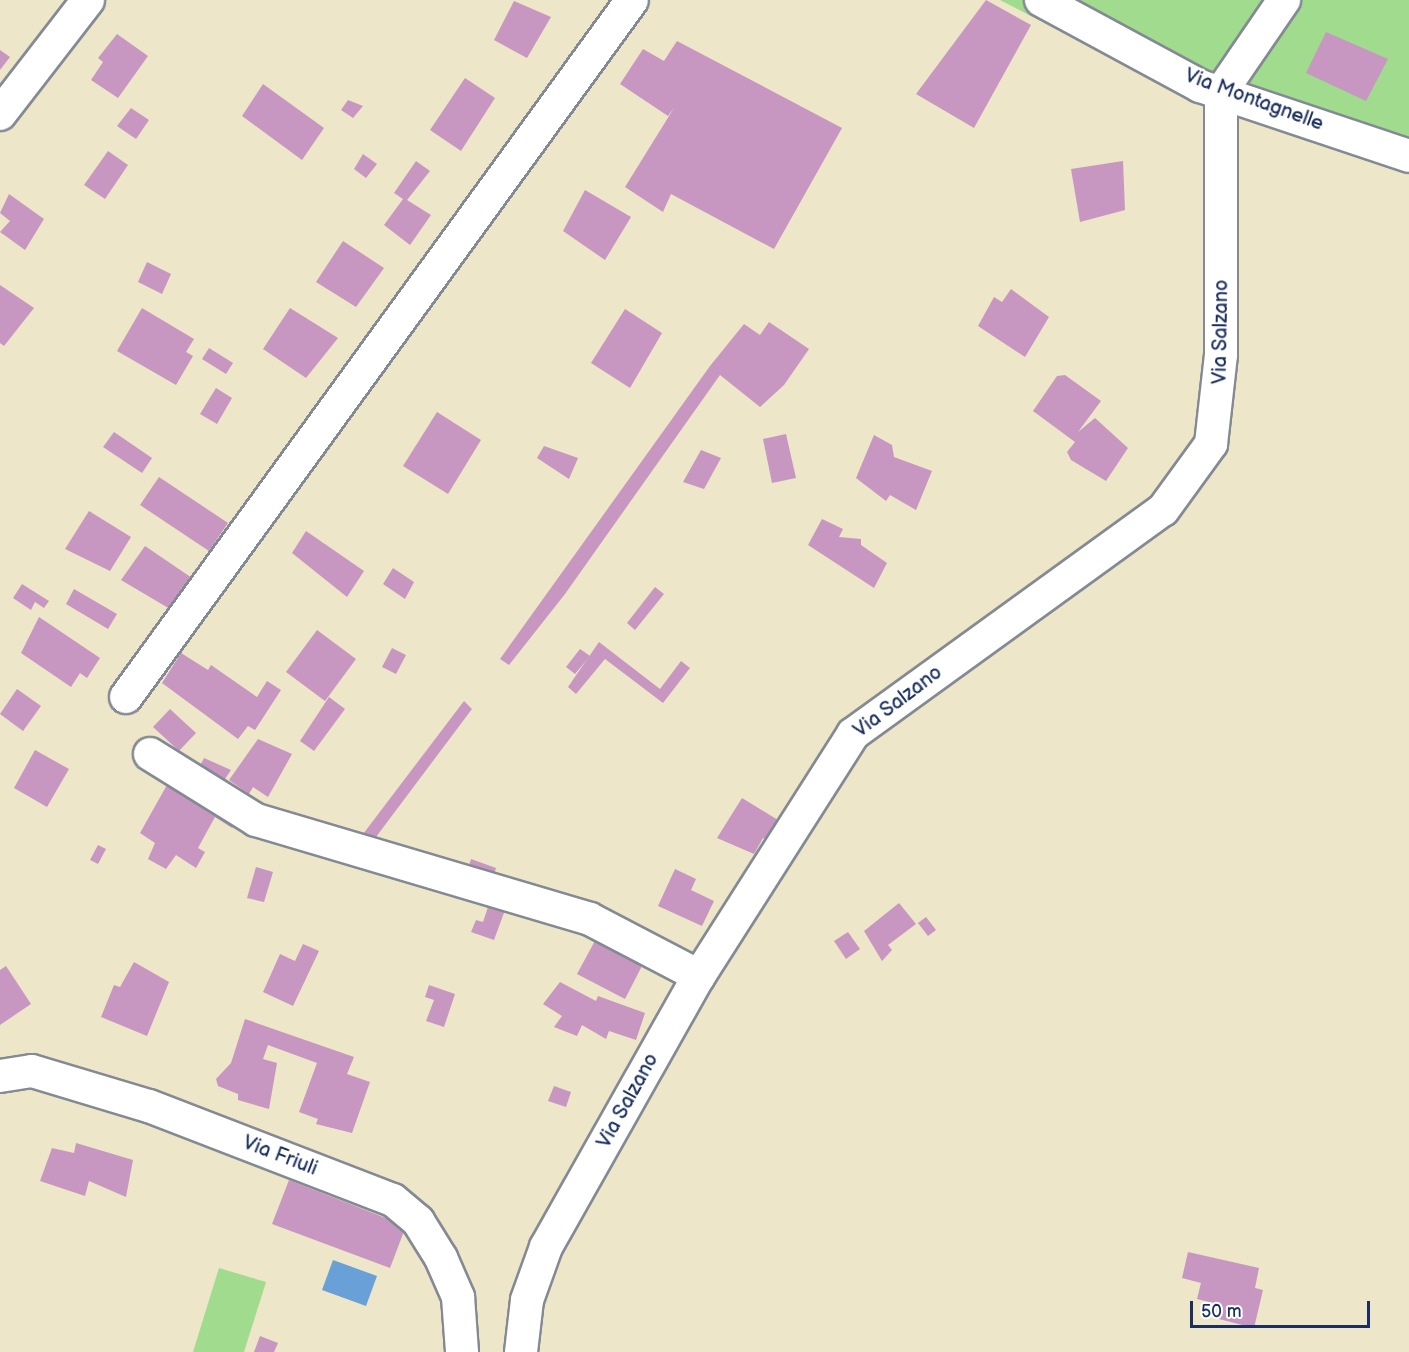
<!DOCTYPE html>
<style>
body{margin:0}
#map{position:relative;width:1409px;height:1352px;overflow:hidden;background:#ede6c8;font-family:"Balsamiq Sans",sans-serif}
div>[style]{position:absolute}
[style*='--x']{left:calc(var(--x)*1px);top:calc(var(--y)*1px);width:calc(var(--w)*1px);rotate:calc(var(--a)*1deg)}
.green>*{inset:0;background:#a0db8e}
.water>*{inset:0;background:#69a0d7}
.building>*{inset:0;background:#c797c1}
.roads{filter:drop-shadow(2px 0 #848a93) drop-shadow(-2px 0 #848a93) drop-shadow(0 2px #848a93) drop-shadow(0 -2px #848a93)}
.minor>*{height:32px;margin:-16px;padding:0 16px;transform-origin:16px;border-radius:16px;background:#fff}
span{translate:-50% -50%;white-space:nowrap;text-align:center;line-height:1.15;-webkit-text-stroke:5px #fff;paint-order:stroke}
.street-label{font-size:20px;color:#1b2f5e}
.scale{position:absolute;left:1190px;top:1301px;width:180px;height:27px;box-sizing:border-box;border:3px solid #1b2f5e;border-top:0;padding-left:8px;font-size:18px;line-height:21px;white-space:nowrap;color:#1b2f5e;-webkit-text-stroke:4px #fff;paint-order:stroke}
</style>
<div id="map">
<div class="green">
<i style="clip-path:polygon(1000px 0,1409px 0,1409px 163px,1309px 142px,1207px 106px)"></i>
<i style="clip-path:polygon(219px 1268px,266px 1282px,244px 1352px,193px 1352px)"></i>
</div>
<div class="water">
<i style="clip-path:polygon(333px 1260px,377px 1276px,366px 1306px,322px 1290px)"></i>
</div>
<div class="building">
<i style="clip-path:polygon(986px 0,1031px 25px,974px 128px,916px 94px)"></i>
<i style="clip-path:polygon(514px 1px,551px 17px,527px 58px,494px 40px)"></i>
<i style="clip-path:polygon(1326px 32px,1388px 59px,1366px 101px,1306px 73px)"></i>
<i style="clip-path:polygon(117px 34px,148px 56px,118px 98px,91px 80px,103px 62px,98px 58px)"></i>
<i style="clip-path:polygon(677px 41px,842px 128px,774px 249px,671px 194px,663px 212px,625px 187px,674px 108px,668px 116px,620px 84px,643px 49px,664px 61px)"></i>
<i style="clip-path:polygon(0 50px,10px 57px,0 70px)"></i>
<i style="clip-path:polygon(465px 78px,495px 98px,461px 151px,430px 130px)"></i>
<i style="clip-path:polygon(263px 84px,324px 128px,302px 160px,242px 116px)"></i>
<i style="clip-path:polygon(348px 100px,363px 106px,353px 118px,341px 110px)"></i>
<i style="clip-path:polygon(131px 108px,149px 120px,136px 139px,117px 126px)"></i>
<i style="clip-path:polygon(108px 151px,128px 165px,105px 199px,84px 185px)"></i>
<i style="clip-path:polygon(363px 154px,377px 164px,366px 178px,354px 169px)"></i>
<i style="clip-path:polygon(416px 161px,430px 171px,407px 200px,431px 215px,410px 245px,384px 225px,403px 199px,394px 193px)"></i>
<i style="clip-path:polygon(1123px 161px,1125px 210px,1080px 222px,1071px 169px)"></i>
<i style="clip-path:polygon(585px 190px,631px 217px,605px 260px,563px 231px)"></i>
<i style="clip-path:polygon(9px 194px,44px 219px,25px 250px,0 232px,10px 221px,0 213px)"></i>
<i style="clip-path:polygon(343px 241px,384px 268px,356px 307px,316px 282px)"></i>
<i style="clip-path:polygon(147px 262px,171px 274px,162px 294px,138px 282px)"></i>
<i style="clip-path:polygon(0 285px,34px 308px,4px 346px,0 343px)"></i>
<i style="clip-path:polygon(1011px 289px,1049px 317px,1025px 357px,978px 326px,994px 297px,1002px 302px)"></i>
<i style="clip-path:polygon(142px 308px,194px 339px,186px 352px,193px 356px,176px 385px,117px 351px)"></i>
<i style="clip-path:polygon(290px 308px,338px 338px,306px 378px,263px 349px)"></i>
<i style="clip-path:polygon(625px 309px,662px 333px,630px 388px,591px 363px)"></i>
<i style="clip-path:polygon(769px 322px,809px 349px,784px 385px,760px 407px,720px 375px,565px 594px,509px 665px,500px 659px,710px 366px,744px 324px,760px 335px)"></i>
<i style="clip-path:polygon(209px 348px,233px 363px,226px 374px,202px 359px)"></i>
<i style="clip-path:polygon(1065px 375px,1101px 401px,1078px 432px,1095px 418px,1128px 448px,1106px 481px,1071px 460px,1067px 452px,1075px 442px,1033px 411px,1057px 376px)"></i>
<i style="clip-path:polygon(216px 388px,232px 398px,217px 424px,200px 414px)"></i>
<i style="clip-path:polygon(437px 412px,481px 440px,448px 494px,403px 466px)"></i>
<i style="clip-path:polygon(114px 432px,152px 458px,142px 473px,103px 447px)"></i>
<i style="clip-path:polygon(786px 434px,796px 478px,772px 483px,763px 439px)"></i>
<i style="clip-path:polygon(874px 435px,892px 445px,894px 457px,932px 471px,916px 510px,890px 495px,886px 501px,856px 478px)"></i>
<i style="clip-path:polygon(544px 446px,578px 458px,569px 479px,537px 458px)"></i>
<i style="clip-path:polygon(701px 450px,721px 458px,704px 489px,683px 482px)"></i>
<i style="clip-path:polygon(159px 477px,228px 523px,209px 551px,140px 505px)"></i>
<i style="clip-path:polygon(89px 511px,131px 537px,110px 571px,65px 549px)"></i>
<i style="clip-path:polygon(822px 519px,843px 529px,839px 537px,861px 539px,861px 545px,887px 563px,874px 588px,808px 545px)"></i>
<i style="clip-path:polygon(306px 531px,364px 571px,347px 597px,292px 553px)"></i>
<i style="clip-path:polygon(145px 546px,192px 578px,170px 609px,121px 580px)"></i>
<i style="clip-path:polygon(393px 568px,414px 582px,405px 599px,383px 584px)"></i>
<i style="clip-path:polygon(22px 584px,49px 601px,44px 608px,35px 602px,31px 610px,13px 598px)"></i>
<i style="clip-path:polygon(655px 587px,664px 594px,635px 630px,627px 623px)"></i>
<i style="clip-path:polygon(74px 589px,117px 614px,108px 629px,66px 604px)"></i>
<i style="clip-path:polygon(39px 617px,100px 658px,87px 678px,80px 673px,71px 687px,21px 653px)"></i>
<i style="clip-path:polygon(317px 630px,356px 659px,325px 701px,286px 672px)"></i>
<i style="clip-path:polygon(599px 642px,660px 689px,681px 661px,690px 668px,663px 703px,605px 659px,576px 694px,568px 687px)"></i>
<i style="clip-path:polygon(392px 648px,406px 655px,396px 674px,382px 667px)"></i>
<i style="clip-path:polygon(580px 649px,590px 656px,575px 674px,566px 667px)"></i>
<i style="clip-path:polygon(181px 653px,208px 670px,211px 665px,257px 697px,267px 681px,281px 690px,255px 730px,248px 726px,238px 739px,162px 683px)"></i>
<i style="clip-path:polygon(17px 689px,41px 706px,23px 731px,0 714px)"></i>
<i style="clip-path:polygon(329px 697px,345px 709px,314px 751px,300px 741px)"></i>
<i style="clip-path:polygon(464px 701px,472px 709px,367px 849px,357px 842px)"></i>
<i style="clip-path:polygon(170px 709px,196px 733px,179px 751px,153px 727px)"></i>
<i style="clip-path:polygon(258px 739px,292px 754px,268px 797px,253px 787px,249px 794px,229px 780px)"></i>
<i style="clip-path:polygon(35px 750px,69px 769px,47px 807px,14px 788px)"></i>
<i style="clip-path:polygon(204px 758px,231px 770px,219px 788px,195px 775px)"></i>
<i style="clip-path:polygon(172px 776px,239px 816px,232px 828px,215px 817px,198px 848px,205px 852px,196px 868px,176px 855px,166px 869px,148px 859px,155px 843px,140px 833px)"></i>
<i style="clip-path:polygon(742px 798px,783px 823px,771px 841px,763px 838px,754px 854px,717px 838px)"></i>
<i style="clip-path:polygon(98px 845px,106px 849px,98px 864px,90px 860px)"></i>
<i style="clip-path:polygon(471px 859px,496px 868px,491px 884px,466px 875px)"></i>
<i style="clip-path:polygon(256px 867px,273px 872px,264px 902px,247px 898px)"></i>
<i style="clip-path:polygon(675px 869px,696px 879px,691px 890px,714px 901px,702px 926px,658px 906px)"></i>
<i style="clip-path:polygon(899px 903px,916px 924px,888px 945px,892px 950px,882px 961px,864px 931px)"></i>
<i style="clip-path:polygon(489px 904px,505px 910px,494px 940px,471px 932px,476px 920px,483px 922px)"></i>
<i style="clip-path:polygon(926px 917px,936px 930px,928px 936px,918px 923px)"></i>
<i style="clip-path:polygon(848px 932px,860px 949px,846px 959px,834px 941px)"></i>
<i style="clip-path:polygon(597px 937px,644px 962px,625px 999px,577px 974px)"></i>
<i style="clip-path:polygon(303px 944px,319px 951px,293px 1006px,263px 992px,280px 954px,295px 961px)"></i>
<i style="clip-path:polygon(134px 962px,169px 982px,147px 1036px,101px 1017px,114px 985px,120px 987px)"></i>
<i style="clip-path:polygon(6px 966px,31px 1004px,0 1025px,0 970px)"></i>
<i style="clip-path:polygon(560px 982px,596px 1001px,598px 996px,645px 1013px,636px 1040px,609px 1031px,606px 1039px,582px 1025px,577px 1036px,554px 1027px,562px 1016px,543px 1004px)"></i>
<i style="clip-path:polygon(429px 985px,455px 994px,444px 1027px,426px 1021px,434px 1000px,425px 997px)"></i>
<i style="clip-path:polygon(245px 1019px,354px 1057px,347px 1074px,370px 1082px,352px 1133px,316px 1124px,318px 1119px,299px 1112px,317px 1063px,268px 1045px,263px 1059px,277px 1063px,269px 1109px,238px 1100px,238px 1094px,218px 1086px,216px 1079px,231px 1063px)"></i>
<i style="clip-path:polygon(554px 1086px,571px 1092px,566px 1107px,548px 1101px)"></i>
<i style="clip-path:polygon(76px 1143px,133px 1160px,126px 1197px,89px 1181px,85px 1196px,40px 1181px,52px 1148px,74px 1153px)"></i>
<i style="clip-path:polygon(289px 1180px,406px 1226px,390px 1268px,272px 1224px)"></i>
<i style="clip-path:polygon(1188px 1252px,1259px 1268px,1255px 1288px,1263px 1290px,1254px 1328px,1219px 1319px,1222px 1305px,1197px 1299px,1201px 1283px,1182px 1278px)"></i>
<i style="clip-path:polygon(260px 1336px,278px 1343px,274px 1352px,254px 1352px)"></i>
</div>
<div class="roads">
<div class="minor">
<i style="--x:1041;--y:0;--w:181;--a:28.4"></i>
<i style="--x:1200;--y:86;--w:220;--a:18.5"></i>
<i style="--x:0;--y:114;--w:144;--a:-52.3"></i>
<i style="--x:126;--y:697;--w:861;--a:-54.02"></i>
<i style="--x:150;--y:754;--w:125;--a:31.9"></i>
<i style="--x:256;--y:820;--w:348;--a:16.5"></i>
<i style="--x:590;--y:919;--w:123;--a:27.6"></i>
<i style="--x:0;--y:1076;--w:32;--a:-9"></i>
<i style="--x:32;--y:1071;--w:122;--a:16.7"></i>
<i style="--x:149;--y:1106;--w:261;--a:21.1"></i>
<i style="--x:393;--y:1200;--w:33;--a:40"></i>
<i style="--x:418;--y:1221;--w:44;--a:58.1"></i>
<i style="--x:441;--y:1258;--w:43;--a:66.4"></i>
<i style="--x:458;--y:1297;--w:55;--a:85.8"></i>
<i style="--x:521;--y:1352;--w:52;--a:-83.4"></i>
<i style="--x:527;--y:1300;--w:56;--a:-70.3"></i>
<i style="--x:546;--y:1247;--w:311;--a:-60.6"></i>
<i style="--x:699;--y:976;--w:287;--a:-57.5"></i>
<i style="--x:853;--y:734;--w:382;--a:-35.9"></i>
<i style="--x:1163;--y:510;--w:82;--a:-54"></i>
<i style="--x:1211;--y:444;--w:90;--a:-83.6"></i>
<i style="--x:1221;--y:355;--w:263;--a:-90"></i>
<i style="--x:1221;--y:92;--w:112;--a:-55.6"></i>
</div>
</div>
<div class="street-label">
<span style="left:1254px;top:100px;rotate:20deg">Via Montagnelle</span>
<span style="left:1221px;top:332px;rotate:-89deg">Via Salzano</span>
<span style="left:898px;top:702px;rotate:-37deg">Via Salzano</span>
<span style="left:628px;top:1101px;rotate:-61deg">Via Salzano</span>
<span style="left:280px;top:1156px;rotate:21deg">Via Friuli</span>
</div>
<div class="scale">50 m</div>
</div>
